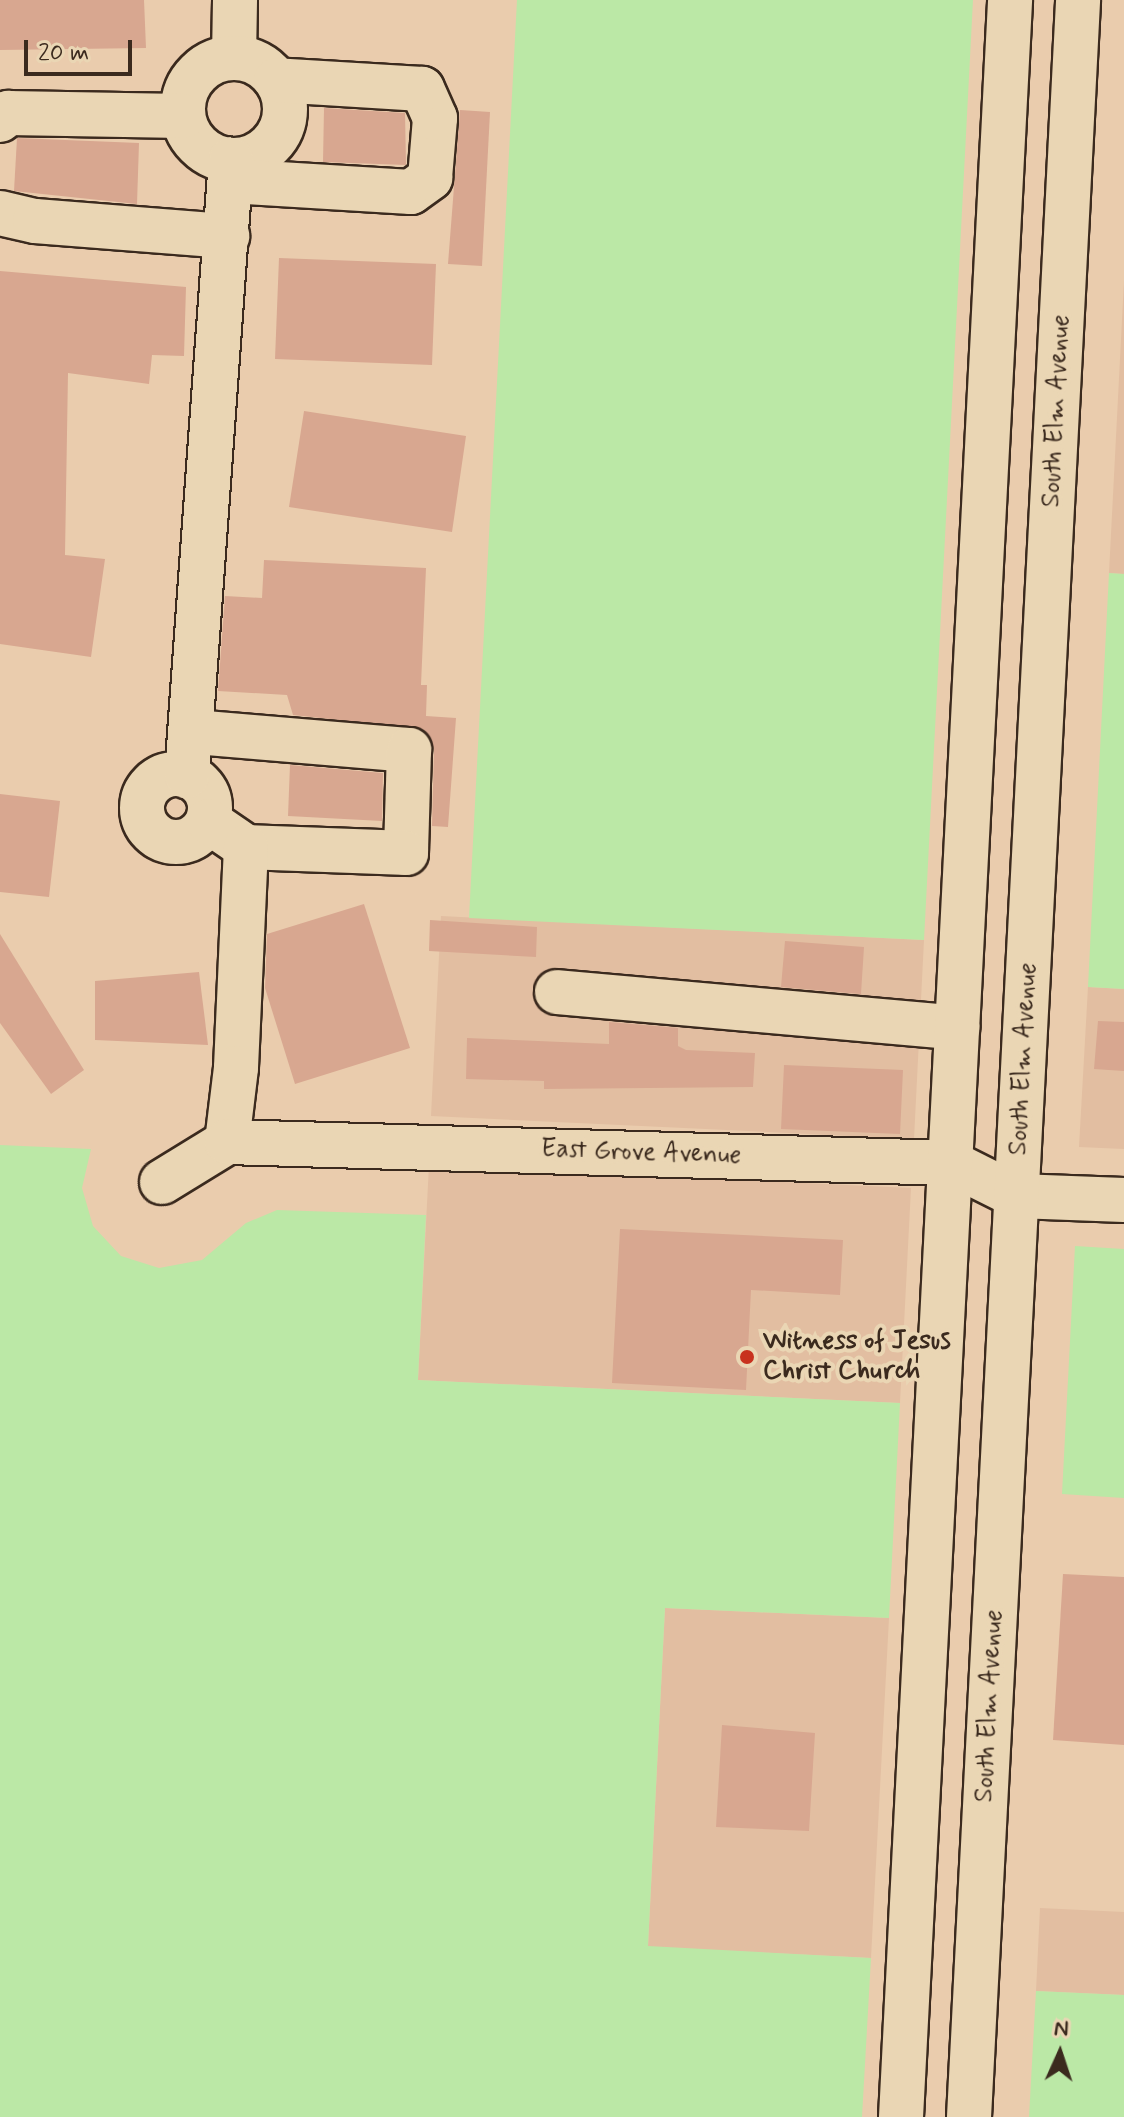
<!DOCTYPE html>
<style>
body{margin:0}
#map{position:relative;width:1124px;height:2117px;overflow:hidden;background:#eaccad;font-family:Mynerve,sans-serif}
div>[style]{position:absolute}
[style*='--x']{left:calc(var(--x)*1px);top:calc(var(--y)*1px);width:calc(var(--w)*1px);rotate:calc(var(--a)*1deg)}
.built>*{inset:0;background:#e2bea1}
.green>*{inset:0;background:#bbe8a6}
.building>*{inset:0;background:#d8a790}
.roads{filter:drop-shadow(2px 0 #3b2a1e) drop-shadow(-2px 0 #3b2a1e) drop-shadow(0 2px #3b2a1e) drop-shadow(0 -2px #3b2a1e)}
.minor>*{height:44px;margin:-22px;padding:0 22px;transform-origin:22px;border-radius:22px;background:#ead6b4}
.minor>.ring{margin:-22px;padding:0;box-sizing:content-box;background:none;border:44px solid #ead6b4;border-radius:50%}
.major>*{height:44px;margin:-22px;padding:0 22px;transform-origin:22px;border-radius:22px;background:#ead6b4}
.dots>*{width:22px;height:22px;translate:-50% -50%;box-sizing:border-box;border:4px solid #ead6b4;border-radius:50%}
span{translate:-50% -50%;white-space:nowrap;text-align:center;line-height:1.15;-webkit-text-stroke:8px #ead6b4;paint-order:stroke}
.street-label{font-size:26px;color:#3b2a1e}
.poi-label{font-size:26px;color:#3b2a1e;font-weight:700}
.left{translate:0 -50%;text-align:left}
.north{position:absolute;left:1020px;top:2013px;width:80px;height:80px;-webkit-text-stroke:6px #ead6b4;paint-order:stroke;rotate:3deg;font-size:22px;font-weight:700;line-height:32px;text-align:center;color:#3b2a1e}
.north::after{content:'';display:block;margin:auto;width:28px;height:36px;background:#3b2a1e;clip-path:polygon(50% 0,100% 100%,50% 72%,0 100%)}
.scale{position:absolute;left:24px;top:40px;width:108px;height:36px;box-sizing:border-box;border:4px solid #3b2a1e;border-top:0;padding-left:10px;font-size:24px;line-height:28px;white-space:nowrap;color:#3b2a1e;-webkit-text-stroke:6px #ead6b4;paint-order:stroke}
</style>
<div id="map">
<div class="built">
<i style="clip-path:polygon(1124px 281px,1124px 574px,1109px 573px)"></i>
<i style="clip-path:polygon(441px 916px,924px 940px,914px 1139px,431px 1116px)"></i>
<i style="clip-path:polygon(1088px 987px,1124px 989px,1124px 1149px,1079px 1147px)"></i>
<i style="clip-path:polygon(429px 1165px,911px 1188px,900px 1403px,418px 1380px)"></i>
<i style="clip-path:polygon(665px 1608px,889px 1618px,871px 1958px,648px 1947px)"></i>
<i style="clip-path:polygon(1040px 1908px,1124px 1912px,1124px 1995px,1036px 1991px)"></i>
</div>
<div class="green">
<i style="clip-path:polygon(517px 0,973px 0,924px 940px,469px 918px)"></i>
<i style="clip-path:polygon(1109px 573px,1124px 574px,1124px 989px,1088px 987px)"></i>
<i style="clip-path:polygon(0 1145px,91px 1149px,82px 1188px,93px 1226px,121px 1256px,159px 1268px,202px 1260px,246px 1223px,277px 1210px,426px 1215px,418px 1380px,900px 1403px,889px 1618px,665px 1608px,648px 1946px,871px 1958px,862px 2117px,0 2117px)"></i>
<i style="clip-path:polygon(1075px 1246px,1124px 1249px,1124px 1498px,1062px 1494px)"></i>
<i style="clip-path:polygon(1036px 1991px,1124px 1995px,1124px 2117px,1029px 2117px)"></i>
</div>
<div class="building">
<i style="clip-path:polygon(0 0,144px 0,146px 48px,0 50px)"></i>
<i style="clip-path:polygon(324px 108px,405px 113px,406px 165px,323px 162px)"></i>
<i style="clip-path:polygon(460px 110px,490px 112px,482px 266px,448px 264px)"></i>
<i style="clip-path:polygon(17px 138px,139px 143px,137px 204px,14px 191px)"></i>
<i style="clip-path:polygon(279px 258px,436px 264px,432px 365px,275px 359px)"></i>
<i style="clip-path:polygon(0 271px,186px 287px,184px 356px,152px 355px,149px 384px,68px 373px,65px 555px,105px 559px,91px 657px,0 644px)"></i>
<i style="clip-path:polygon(304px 411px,466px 436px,452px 532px,289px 507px)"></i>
<i style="clip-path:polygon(264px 560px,426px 568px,421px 685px,427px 685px,426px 716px,456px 718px,448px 827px,432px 826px,434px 750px,422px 729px,293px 715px,287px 695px,218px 691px,225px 596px,262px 598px)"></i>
<i style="clip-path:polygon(290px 765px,383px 773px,382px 821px,288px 816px)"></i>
<i style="clip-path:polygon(0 794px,60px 801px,49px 897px,0 892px)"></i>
<i style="clip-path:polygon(364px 904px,410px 1048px,295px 1084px,265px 988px,267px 934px)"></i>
<i style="clip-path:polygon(430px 920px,537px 927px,536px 957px,429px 951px)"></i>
<i style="clip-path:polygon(0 934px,84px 1070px,51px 1094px,0 1023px)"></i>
<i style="clip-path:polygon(785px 941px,864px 947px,861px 994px,781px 987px)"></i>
<i style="clip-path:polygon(199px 972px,208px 1045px,95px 1040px,95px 981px)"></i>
<i style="clip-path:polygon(1098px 1021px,1124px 1022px,1124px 1071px,1094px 1069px)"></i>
<i style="clip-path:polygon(609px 1022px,678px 1028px,678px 1046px,686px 1050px,755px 1053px,753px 1087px,544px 1089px,544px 1081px,466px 1079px,467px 1038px,609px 1044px)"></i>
<i style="clip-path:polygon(784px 1065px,903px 1070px,900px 1134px,781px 1129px)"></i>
<i style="clip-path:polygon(620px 1229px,843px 1240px,840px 1295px,751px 1290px,746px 1390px,612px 1383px)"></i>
<i style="clip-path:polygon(1063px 1574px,1124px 1577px,1124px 1745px,1053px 1740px)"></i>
<i style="clip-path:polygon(722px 1725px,815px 1733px,809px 1831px,716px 1827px)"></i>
</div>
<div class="roads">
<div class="minor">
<i style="--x:234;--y:58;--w:58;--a:-89"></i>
<i class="ring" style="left:183px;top:58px;width:58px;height:58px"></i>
<i style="--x:0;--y:120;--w:11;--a:-41"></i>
<i style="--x:8;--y:113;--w:175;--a:1"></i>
<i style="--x:230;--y:181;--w:181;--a:3.5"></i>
<i style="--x:411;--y:192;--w:24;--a:-36"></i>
<i style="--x:430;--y:178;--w:60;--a:-85.2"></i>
<i style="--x:435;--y:118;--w:32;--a:-114"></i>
<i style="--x:422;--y:89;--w:146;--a:-176.5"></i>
<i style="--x:0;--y:213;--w:36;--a:13"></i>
<i style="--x:35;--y:221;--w:193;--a:4.5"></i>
<i style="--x:194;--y:732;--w:216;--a:4.8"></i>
<i style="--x:409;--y:750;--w:103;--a:91.7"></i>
<i style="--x:406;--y:853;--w:160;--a:-177.9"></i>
<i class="ring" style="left:142px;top:774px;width:24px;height:24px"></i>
<i style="--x:187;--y:776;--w:618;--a:-85.91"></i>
<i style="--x:208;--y:821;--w:46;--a:34.4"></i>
<i style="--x:246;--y:847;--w:221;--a:92.6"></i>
<i style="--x:236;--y:1068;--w:75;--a:96.9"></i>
<i style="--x:557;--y:992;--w:402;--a:5.1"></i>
<i style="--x:162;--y:1182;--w:76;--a:-31.6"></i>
<i style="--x:227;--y:1142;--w:724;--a:1.66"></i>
<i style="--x:951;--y:1163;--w:74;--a:26.6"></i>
<i style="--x:1017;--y:1196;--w:107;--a:2.1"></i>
</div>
<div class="major">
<i style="--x:901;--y:2117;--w:2120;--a:-87.05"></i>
<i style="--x:969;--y:2117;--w:2120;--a:-87.05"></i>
</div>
</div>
<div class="dots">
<i style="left:747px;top:1357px;background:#c8321e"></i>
</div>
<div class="street-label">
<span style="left:1057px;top:411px;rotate:-87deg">South Elm Avenue</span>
<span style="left:1024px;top:1059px;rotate:-87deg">South Elm Avenue</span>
<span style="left:641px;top:1153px;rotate:2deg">East Grove Avenue</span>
<span style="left:990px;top:1706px;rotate:-87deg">South Elm Avenue</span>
</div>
<div class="poi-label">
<span class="left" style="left:763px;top:1357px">Witness of Jesus<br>Christ Church</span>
</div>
<div class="north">N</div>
<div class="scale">20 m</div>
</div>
